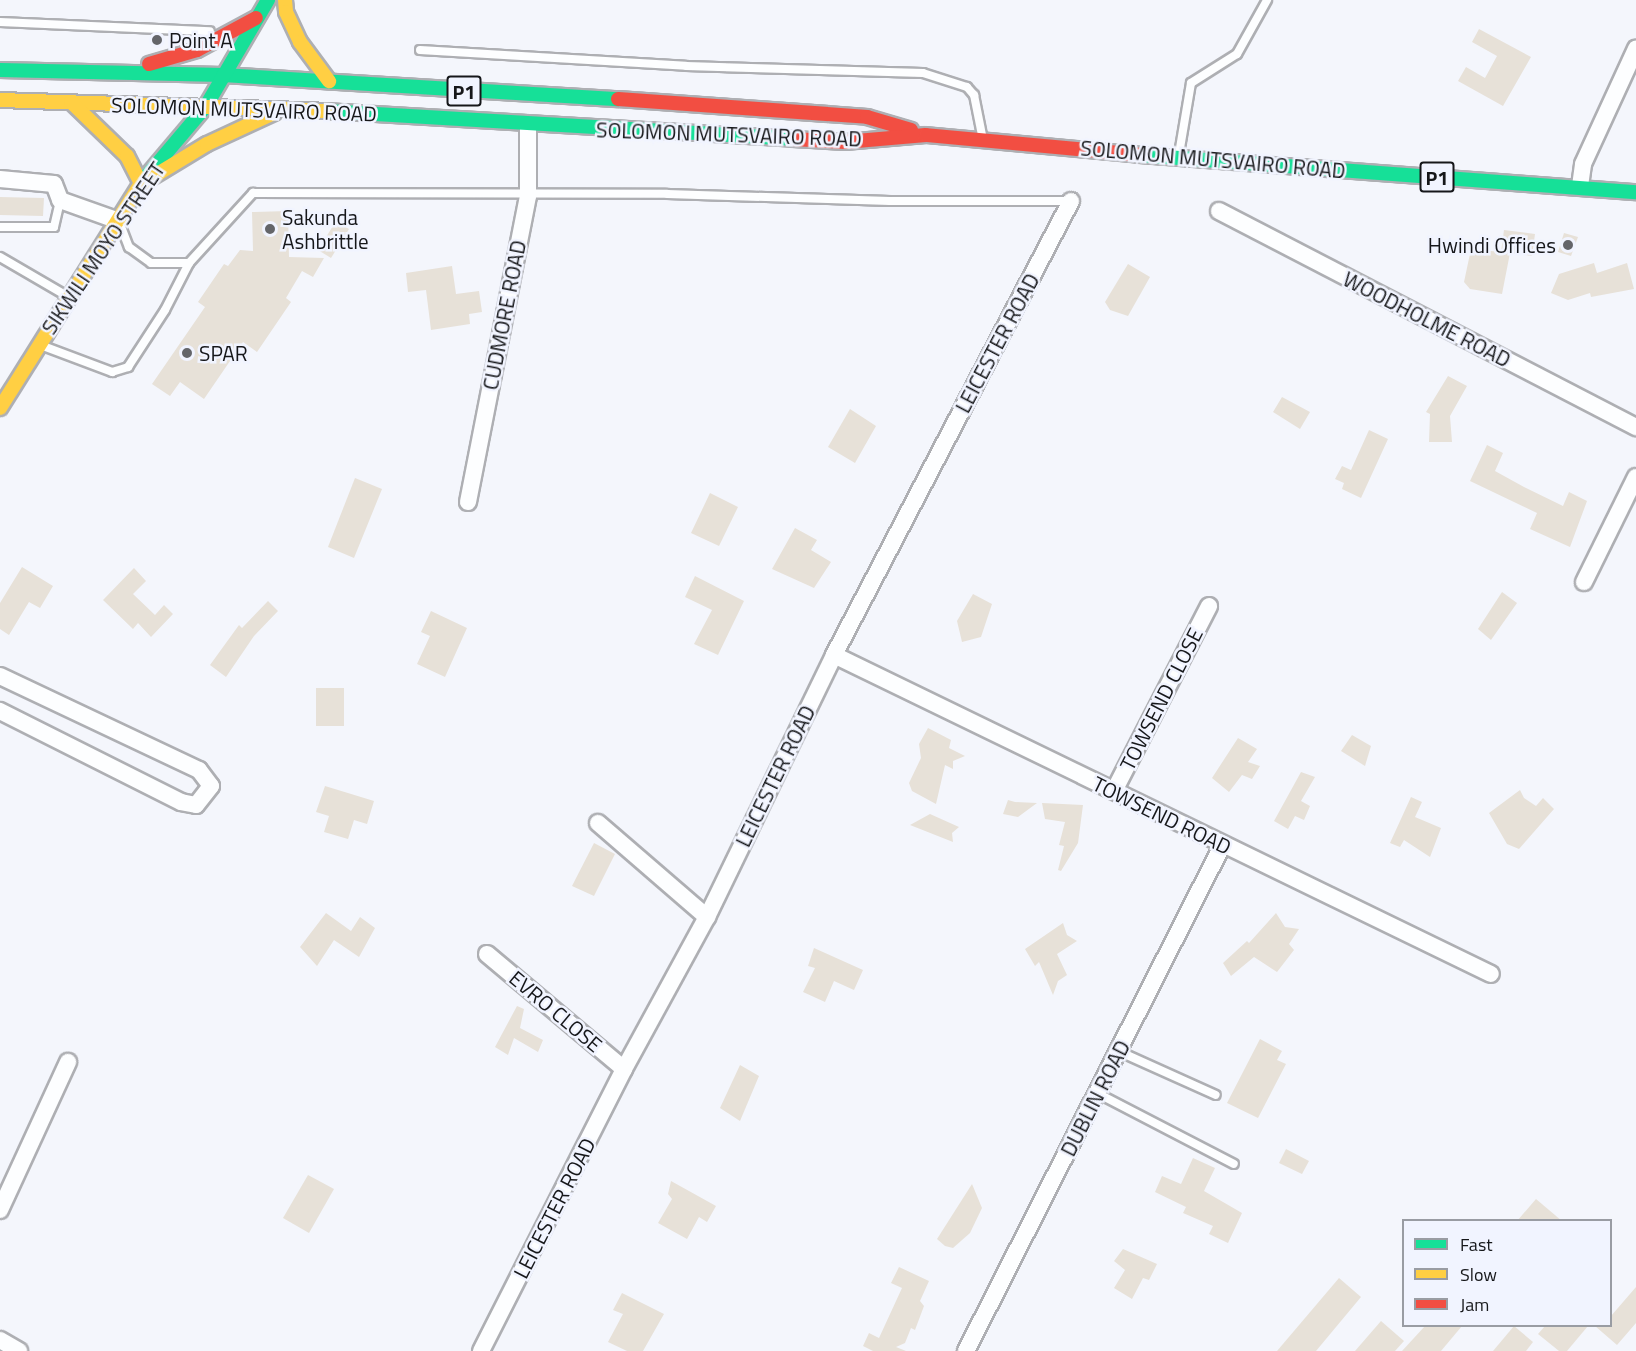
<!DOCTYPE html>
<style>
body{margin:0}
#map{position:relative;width:1636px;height:1351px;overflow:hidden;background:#f4f6fc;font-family:"Titillium Web",sans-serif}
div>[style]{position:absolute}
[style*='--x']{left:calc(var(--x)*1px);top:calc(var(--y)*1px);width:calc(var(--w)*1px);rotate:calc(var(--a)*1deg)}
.building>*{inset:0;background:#e7e1d8}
.roads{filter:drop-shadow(2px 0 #aeafb3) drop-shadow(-2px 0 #aeafb3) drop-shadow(0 2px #aeafb3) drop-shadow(0 -2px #aeafb3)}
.lane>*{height:8px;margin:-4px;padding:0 4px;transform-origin:4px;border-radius:4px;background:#fdfeff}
.street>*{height:16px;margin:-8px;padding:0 8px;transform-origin:8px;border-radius:8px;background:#fdfeff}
.fast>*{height:14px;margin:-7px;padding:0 7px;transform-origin:7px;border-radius:7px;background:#16e098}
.slow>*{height:14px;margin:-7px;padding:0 7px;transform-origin:7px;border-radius:7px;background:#ffcf43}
.jam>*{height:14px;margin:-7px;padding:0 7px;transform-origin:7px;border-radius:7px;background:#f24e42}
.dots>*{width:16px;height:16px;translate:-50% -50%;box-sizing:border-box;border:3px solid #f1f4ff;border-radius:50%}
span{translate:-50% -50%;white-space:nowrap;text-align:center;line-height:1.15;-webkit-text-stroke:5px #f1f4ff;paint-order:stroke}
.shield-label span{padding:2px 4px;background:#f1f4ff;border:2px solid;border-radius:4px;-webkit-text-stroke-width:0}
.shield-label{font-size:20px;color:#16171a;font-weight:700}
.poi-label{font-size:21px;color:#16171a}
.left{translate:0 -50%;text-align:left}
.right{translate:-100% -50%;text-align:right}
.street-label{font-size:21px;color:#16171a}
.legend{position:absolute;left:1402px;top:1219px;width:210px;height:108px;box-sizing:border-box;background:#f1f4ff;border:2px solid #999ca3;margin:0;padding:8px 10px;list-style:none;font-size:18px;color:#16171a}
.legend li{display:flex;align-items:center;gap:12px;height:30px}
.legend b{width:30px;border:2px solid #999ca3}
</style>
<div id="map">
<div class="building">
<i style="clip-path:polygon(1479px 29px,1531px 57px,1503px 106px,1458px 81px,1466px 67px,1485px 78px,1497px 56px,1472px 42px)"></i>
<i style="clip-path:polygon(0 197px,44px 198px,43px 216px,0 215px)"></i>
<i style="clip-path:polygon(288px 211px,289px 257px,324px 258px,313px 277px,302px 271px,286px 298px,291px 302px,257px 352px,243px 342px,204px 399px,180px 382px,170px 396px,152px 384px,205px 307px,198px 302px,224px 264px,228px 266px,240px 250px,253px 251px,252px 212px)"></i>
<i style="clip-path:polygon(336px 221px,349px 229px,331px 258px,318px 250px)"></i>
<i style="clip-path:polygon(1504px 230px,1535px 234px,1532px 256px,1510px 253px,1502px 294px,1470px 289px,1464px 282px,1471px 249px,1501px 252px)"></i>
<i style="clip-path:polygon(1564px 233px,1578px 237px,1571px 256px,1558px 252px)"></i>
<i style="clip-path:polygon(1594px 263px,1597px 273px,1627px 263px,1634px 289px,1591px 297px,1590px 293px,1568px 300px,1551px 293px,1559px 274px)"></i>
<i style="clip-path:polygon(1128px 264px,1150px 277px,1128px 316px,1110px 310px,1105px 302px)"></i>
<i style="clip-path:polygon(452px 266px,456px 294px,479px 291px,482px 312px,469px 314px,470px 324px,431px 330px,426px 290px,408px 292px,406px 273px)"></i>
<i style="clip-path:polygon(1448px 376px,1467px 386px,1450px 416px,1452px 442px,1429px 442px,1430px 414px,1426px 412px)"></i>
<i style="clip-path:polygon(1282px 397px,1310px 412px,1300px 429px,1273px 412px)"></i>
<i style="clip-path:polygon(850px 409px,876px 426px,855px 463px,828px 447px)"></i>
<i style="clip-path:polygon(1369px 430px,1388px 439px,1361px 498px,1342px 489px,1344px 483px,1335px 479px,1342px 466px,1351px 470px)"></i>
<i style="clip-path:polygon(1487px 445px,1503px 453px,1495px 471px,1524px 487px,1563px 506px,1569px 492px,1587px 501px,1570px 547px,1530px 529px,1537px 513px,1470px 481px)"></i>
<i style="clip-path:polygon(355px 478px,382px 489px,354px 558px,328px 547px)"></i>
<i style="clip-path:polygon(710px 493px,738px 507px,719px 546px,691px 533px)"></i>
<i style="clip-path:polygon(795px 528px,817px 540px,811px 550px,831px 562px,814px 588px,772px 569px)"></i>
<i style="clip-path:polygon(22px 567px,53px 586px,40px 608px,29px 602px,9px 635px,0 629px,0 603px)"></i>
<i style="clip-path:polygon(134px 568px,146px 581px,133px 594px,155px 615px,164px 605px,173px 614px,151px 637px,138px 623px,133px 629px,103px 600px)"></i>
<i style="clip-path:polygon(695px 576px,744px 601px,718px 655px,694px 644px,712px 610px,685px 597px)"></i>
<i style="clip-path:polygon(1502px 592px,1517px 603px,1491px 640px,1478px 629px)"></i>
<i style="clip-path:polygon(973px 594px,992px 604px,981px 637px,962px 642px,957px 621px)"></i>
<i style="clip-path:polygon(268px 601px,278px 611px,254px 636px,226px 677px,210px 665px,239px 625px,242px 628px)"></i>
<i style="clip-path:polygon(431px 611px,467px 628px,445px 677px,417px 664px,430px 636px,421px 632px)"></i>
<i style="clip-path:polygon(316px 688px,344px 688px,344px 726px,316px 726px)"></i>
<i style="clip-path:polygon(928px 728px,951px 740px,949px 748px,965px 756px,953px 761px,953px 769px,945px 765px,936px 804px,912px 791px,909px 783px,921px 758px,919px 744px)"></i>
<i style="clip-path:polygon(1352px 735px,1371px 746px,1365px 766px,1341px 751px)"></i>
<i style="clip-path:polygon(1238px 738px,1257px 749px,1248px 762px,1260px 766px,1252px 779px,1242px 775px,1229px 792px,1212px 778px)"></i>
<i style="clip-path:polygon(1301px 772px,1315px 777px,1301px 801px,1310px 806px,1304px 820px,1295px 816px,1288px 829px,1274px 821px)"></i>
<i style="clip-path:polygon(325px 786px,374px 801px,367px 824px,354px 820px,348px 839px,324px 832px,329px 816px,316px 812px)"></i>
<i style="clip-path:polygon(1520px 790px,1524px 798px,1536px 806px,1543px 798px,1554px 809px,1519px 849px,1507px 844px,1489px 813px)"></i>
<i style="clip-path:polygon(1411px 797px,1422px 802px,1415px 817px,1441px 828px,1430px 857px,1404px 840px,1400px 847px,1390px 843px)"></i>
<i style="clip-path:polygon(1008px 800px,1015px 802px,1037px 803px,1018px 817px,1003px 814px)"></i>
<i style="clip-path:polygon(1042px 803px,1083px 805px,1078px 843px,1061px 871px,1058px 870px,1064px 846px,1059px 845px,1065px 822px,1045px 819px)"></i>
<i style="clip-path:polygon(930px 814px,959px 827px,952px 833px,953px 842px,910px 825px)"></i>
<i style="clip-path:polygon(594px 843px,615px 854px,594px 896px,572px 886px)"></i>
<i style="clip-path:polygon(326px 913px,351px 931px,360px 917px,375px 928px,359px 957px,334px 940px,317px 966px,300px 947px)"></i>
<i style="clip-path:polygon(1276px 913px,1285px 927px,1299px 929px,1289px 944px,1294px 950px,1277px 972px,1254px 957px,1231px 976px,1223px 963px,1247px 941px,1249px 943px)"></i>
<i style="clip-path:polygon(1063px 923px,1067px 935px,1077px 941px,1057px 954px,1067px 975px,1058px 981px,1053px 995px,1039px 962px,1035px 966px,1025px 949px)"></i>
<i style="clip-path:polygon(814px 948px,863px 970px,854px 990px,834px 981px,825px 1002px,803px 992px,815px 968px,808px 966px)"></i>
<i style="clip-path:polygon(517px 1006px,524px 1009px,520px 1028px,543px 1040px,538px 1052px,514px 1038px,508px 1055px,495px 1047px)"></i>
<i style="clip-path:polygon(1260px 1039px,1282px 1051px,1277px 1060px,1286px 1064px,1258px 1118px,1227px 1103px)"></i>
<i style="clip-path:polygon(740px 1065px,759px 1076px,740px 1121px,720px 1108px)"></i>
<i style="clip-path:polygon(1286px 1149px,1309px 1161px,1302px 1174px,1279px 1163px)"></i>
<i style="clip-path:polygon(1193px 1158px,1215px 1168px,1204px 1191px,1242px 1213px,1228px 1243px,1209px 1234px,1213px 1226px,1183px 1213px,1186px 1207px,1155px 1192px,1162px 1176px,1181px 1184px)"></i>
<i style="clip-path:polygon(308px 1175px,334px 1189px,309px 1233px,283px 1218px)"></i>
<i style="clip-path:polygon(671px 1181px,716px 1206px,707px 1222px,699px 1217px,687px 1239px,658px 1223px,672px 1199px,668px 1194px)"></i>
<i style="clip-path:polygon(972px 1184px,982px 1208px,970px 1233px,953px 1248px,945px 1246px,937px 1239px)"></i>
<i style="clip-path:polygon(1536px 1199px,1562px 1221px,1517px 1221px)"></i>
<i style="clip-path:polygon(1123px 1249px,1157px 1264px,1149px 1280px,1143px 1278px,1132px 1299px,1114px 1288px,1125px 1270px,1114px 1261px)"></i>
<i style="clip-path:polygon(899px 1267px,929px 1281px,920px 1301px,924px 1306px,915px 1330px,911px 1328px,905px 1343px,896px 1347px,906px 1351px,873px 1351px,863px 1346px,869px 1333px,879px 1338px,902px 1288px,891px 1283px)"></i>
<i style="clip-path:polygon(1339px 1278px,1361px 1297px,1316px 1351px,1277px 1351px)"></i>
<i style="clip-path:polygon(1636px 1287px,1636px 1323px,1617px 1345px,1595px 1326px,1611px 1326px,1611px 1316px)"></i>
<i style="clip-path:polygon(622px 1293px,664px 1314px,643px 1351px,627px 1351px,608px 1342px,623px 1314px,613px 1310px)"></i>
<i style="clip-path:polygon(1381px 1321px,1404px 1341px,1395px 1351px,1355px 1351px)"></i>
<i style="clip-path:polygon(1425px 1326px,1462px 1326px,1441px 1351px,1402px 1351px)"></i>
<i style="clip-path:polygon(1514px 1326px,1533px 1342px,1526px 1351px,1493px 1351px)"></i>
<i style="clip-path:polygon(1545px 1326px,1588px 1326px,1567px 1351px,1559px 1351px,1538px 1334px)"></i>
</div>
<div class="roads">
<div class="lane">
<i style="--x:0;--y:22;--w:210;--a:2.5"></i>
<i style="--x:420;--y:50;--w:266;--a:3.4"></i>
<i style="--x:686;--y:66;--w:237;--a:1.7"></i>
<i style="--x:923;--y:73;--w:46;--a:17.7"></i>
<i style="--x:967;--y:87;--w:11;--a:49"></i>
<i style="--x:974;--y:95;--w:41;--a:78.7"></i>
<i style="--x:1179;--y:154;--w:72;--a:-80.4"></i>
<i style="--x:1191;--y:83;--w:54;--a:-32.2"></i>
<i style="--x:1237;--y:54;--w:62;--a:-60.9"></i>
<i style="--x:120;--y:224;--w:25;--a:69"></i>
<i style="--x:129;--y:247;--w:27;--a:36"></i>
<i style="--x:151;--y:263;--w:38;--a:0"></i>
<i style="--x:189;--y:263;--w:95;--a:-47.6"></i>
<i style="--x:253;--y:193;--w:414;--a:0.1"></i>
<i style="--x:667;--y:194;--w:223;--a:1.8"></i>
<i style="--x:890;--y:201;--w:181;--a:0"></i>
<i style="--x:0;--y:227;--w:54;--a:0"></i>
<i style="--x:54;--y:227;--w:28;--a:-77"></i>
<i style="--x:0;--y:257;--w:78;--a:30.2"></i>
<i style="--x:43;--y:346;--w:74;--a:20.6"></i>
<i style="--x:112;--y:372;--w:17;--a:-17"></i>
<i style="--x:128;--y:367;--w:68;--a:-57"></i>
<i style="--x:165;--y:310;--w:53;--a:-62.9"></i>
<i style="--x:1118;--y:1051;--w:107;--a:24.2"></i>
<i style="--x:1097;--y:1093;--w:154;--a:27.4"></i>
</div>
<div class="street">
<i style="--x:0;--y:179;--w:54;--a:5.3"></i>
<i style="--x:54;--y:184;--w:17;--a:69"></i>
<i style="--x:60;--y:200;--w:63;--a:19.6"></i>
<i style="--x:1580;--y:186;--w:22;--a:-82"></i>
<i style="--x:1583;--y:164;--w:127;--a:-65.3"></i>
<i style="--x:1219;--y:211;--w:470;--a:27.4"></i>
<i style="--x:468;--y:502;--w:312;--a:-78.9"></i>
<i style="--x:528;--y:196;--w:70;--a:-90"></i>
<i style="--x:1584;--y:582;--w:117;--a:-63.7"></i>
<i style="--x:834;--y:655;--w:730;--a:25.9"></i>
<i style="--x:0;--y:676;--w:220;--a:25.3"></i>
<i style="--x:199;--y:770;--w:20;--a:53"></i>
<i style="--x:211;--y:786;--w:24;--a:128"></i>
<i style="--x:196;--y:805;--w:15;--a:-169"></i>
<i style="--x:181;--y:802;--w:203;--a:-153.3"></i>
<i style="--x:1114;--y:791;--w:208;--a:-62.8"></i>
<i style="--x:598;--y:823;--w:144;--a:40.8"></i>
<i style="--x:487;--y:954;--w:179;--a:40"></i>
<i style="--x:0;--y:1210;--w:163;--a:-65.3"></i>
<i style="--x:0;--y:1340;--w:22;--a:30"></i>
<i style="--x:481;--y:1351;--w:316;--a:-63.1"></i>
<i style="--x:624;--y:1069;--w:173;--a:-61.4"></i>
<i style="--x:707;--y:917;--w:291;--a:-64.1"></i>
<i style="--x:834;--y:655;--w:512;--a:-62.43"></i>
<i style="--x:966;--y:1351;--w:568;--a:-63.12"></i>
</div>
<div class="fast">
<i style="--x:0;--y:70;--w:223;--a:1.3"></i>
<i style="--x:223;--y:75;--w:396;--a:3.5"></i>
<i style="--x:325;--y:111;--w:469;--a:3.4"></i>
<i style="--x:1140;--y:155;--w:497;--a:4.3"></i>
<i style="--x:141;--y:183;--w:101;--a:-49.8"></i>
<i style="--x:206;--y:106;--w:123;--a:-59.7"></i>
</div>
<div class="slow">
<i style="--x:285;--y:0;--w:12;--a:85"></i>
<i style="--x:286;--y:12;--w:33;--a:65"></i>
<i style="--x:300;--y:42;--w:49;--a:53.4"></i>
<i style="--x:0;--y:100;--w:325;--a:1.9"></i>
<i style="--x:71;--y:102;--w:78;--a:44"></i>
<i style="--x:127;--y:156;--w:31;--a:63"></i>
<i style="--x:141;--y:184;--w:77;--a:-31.2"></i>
<i style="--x:207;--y:144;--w:74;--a:-24.8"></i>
<i style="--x:0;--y:408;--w:266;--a:-57.9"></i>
</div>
<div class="jam">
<i style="--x:149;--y:64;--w:50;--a:-16.3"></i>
<i style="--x:197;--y:50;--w:67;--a:-28.5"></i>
<i style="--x:618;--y:99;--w:250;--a:4.1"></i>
<i style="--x:867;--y:117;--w:46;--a:16.5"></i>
<i style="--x:793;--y:139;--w:52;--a:3.3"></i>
<i style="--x:845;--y:142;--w:81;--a:-4.9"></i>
<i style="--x:926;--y:135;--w:215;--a:5.3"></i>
</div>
</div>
<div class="dots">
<i style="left:157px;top:40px;background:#646569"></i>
<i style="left:270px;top:229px;background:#646569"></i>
<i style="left:1568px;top:245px;background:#646569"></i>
<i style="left:187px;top:353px;background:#646569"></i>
</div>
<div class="shield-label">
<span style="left:464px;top:91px">P1</span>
<span style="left:1437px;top:177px">P1</span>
</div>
<div class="poi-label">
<span class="left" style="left:169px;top:40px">Point A</span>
<span class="left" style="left:282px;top:229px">Sakunda<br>Ashbrittle</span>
<span class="right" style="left:1556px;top:245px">Hwindi Offices</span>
<span class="left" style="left:199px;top:353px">SPAR</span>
</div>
<div class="street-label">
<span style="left:244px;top:109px;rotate:2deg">SOLOMON MUTSVAIRO ROAD</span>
<span style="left:729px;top:134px;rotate:2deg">SOLOMON MUTSVAIRO ROAD</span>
<span style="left:1213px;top:159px;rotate:5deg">SOLOMON MUTSVAIRO ROAD</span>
<span style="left:103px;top:248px;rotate:-56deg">SIKWILI MOYO STREET</span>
<span style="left:504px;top:315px;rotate:-79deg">CUDMORE ROAD</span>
<span style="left:1427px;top:319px;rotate:27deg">WOODHOLME ROAD</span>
<span style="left:997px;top:343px;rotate:-62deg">LEICESTER ROAD</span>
<span style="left:1161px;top:699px;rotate:-63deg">TOWSEND CLOSE</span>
<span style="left:775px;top:776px;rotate:-64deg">LEICESTER ROAD</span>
<span style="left:1162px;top:815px;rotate:26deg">TOWSEND ROAD</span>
<span style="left:556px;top:1011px;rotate:40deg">EVRO CLOSE</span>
<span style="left:1095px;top:1098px;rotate:-63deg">DUBLIN ROAD</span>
<span style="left:554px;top:1208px;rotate:-63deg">LEICESTER ROAD</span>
</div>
<ul class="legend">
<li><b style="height:8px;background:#16e098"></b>Fast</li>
<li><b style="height:8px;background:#ffcf43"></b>Slow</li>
<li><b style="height:8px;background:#f24e42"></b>Jam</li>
</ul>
</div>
